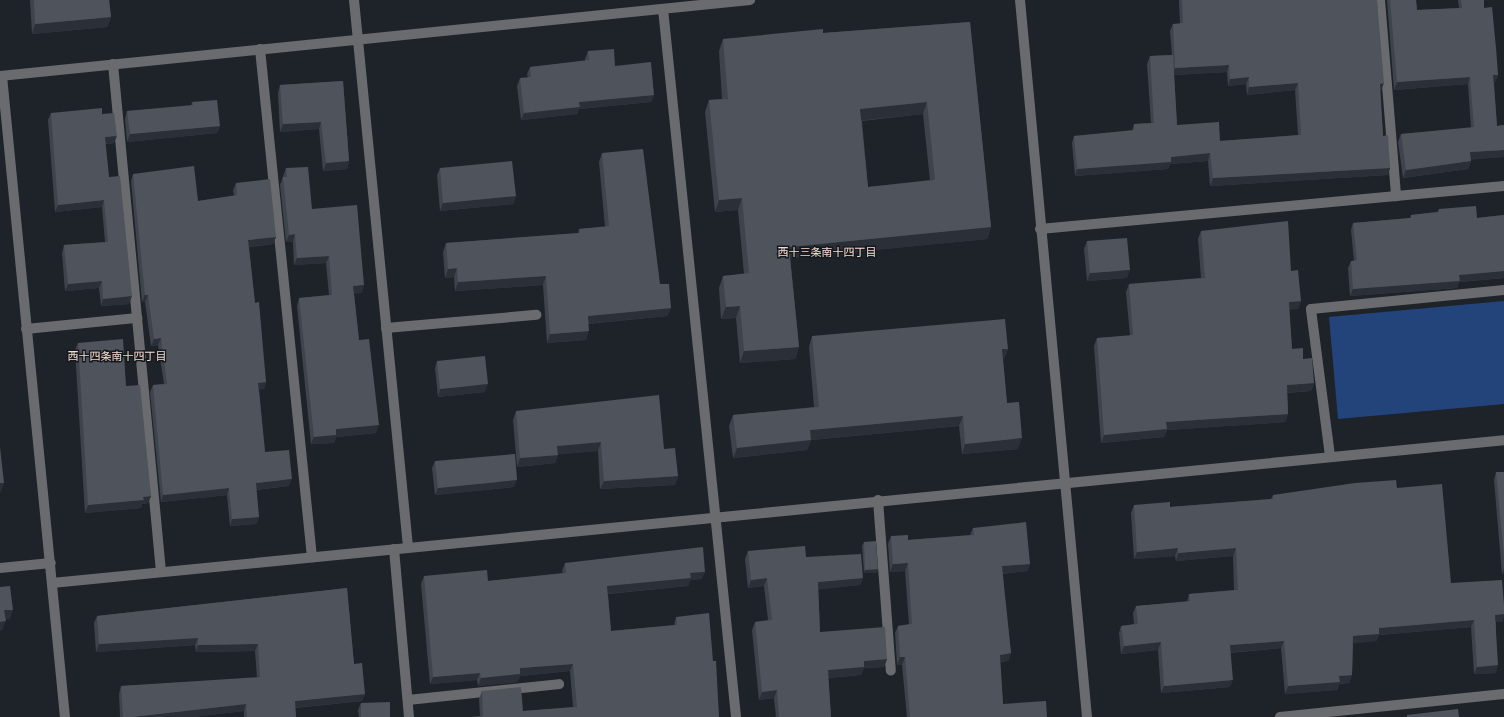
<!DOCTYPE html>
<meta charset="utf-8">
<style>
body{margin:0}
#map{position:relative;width:1504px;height:717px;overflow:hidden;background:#1e232a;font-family:Rubik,"Noto Sans JP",sans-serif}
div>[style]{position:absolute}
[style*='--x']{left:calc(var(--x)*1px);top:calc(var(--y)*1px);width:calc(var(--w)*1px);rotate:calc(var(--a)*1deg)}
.green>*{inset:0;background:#23437b}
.minor>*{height:10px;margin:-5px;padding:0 5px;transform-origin:5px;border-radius:5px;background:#696b6f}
.wall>*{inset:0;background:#3f444c}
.shaded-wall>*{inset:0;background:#2b3038}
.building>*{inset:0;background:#4f535b}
span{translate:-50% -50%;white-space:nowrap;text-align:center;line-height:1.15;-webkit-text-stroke:3px #151920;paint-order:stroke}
.neighbourhood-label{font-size:11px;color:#f9dbcb}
</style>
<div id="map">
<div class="green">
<i style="clip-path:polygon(1504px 301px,1504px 404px,1338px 419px,1329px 317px)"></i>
</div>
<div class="minor">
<i style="--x:354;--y:0;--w:550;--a:84.36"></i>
<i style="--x:1020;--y:0;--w:720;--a:84.66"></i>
<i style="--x:1380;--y:0;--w:197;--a:85.3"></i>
<i style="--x:663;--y:9;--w:712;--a:84.11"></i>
<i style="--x:260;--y:49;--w:511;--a:84.16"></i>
<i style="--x:113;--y:64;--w:510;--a:84.6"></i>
<i style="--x:0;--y:76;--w:754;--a:-5.79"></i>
<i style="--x:2;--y:76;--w:644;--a:84.39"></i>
<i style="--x:1040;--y:229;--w:466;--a:-5.3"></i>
<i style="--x:386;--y:328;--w:151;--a:-5"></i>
<i style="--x:26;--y:329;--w:112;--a:-5.7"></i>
<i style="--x:1330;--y:456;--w:148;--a:-97.4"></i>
<i style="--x:1311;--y:309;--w:194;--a:-5.6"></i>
<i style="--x:878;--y:500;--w:171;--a:85.7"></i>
<i style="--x:394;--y:549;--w:169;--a:84.9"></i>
<i style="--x:0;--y:568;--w:51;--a:-5.6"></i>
<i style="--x:52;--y:583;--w:1459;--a:-5.62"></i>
<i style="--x:408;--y:700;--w:152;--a:-6"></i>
<i style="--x:1280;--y:717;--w:225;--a:-5.9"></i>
</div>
<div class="wall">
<i style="clip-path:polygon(30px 0,109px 0,111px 17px,107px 27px,32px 34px)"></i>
<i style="clip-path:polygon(evenodd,1179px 0,1377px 0,1381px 91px,1380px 91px,1383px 136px,1390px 168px,1388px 175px,1210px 186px,1208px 161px,1170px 164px,1168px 169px,1075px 176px,1072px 143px,1074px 136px,1132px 131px,1134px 124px,1151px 123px,1147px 64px,1150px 56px,1172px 55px,1170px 31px,1173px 24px,1180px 24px,1179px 2px,1179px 0,1227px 72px,1228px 86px,1246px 84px,1247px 95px,1295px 90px,1298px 135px,1220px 141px,1177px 125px,1174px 75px,1227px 72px)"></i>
<i style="clip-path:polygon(1387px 0,1416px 0,1417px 10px,1459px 8px,1458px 0,1484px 0,1484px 8px,1498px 75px,1495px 82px,1494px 82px,1497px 126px,1504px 125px,1504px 157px,1471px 159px,1471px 161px,1468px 169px,1403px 178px,1398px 142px,1401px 134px,1471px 128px,1468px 84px,1394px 90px)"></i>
<i style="clip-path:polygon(evenodd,970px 22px,991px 227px,987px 239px,790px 258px,799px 347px,795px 359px,740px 363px,736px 318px,721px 319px,719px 288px,723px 276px,744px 274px,738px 210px,715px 212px,705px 112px,709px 100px,722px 99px,719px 51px,723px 39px,823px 33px,970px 22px,923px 114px,930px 180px,868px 187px,862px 121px,923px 114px)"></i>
<i style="clip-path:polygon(588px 51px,615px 66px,654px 95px,651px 102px,579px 109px,577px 114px,521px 120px,517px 86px,520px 78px,528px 78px,527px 74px,530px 67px,585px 61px,585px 59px)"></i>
<i style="clip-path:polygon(343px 81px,349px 161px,347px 169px,323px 171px,319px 129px,280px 132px,278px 93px,280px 85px)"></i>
<i style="clip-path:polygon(192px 102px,220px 126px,217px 133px,127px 142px,125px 119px,127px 111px,191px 106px)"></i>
<i style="clip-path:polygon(51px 113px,102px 114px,114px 143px,105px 144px,109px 177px,129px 304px,101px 306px,99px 288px,65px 291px,62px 253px,64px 245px,105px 242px,102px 207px,55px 212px,48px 120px)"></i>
<i style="clip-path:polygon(602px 153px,671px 308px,667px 316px,588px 324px,586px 340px,547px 343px,543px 285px,455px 291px,454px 277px,445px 278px,443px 252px,446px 243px,578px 233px,579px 229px,605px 227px,599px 162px)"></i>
<i style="clip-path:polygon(286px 168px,312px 209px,362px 293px,354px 293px,359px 340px,376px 433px,336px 437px,334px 443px,311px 444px,297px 306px,299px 298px,329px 295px,326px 263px,294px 265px,293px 242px,286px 242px,280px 185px)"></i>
<i style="clip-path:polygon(440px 168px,516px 196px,513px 204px,440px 211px,437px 175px)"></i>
<i style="clip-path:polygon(133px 174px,198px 201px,234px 196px,233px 190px,236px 183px,276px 237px,273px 244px,249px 247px,255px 303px,266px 382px,264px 389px,259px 389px,265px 452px,289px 486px,256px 490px,259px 517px,256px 524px,230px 526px,227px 495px,161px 502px,150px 392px,153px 385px,164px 384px,158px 345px,151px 346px,145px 302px,142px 302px,131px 181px)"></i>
<i style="clip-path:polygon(1439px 209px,1477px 218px,1504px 215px,1504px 278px,1459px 282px,1457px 288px,1350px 296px,1348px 268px,1351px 261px,1354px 261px,1351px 230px,1353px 223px,1410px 218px,1411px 215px,1437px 212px)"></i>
<i style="clip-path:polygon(1201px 231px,1291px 271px,1301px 301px,1298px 309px,1289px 309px,1292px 349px,1303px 359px,1314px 383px,1311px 391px,1287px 393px,1288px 414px,1285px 422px,1167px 430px,1164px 437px,1101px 443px,1094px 346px,1097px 338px,1130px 336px,1126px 292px,1129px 284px,1201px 278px,1198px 239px)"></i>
<i style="clip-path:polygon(1087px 241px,1127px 278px,1087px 281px,1084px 249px)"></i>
<i style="clip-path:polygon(812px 336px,1008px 349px,1004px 359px,1003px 359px,1007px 403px,1018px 449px,962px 454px,959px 426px,811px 440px,807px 450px,733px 458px,729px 426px,733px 415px,814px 407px,809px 347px)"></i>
<i style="clip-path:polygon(78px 343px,126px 386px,151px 496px,148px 503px,142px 504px,141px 508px,85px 513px,75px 350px)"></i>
<i style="clip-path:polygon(437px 361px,485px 392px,438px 397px,435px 368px)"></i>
<i style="clip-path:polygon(516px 411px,664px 449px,678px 476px,675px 485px,600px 489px,598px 451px,558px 454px,555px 463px,517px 467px,513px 420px)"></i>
<i style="clip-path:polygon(435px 461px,514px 487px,435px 495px,432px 468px)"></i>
<i style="clip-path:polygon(1496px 472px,1504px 472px,1504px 573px,1502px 574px,1494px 480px)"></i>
<i style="clip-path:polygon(1397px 488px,1451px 583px,1504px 605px,1504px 616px,1502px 622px,1496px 622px,1496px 673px,1474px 674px,1471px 627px,1379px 635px,1376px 641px,1353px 643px,1352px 675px,1349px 683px,1339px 684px,1337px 690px,1285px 694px,1281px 648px,1230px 653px,1230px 687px,1161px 693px,1158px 650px,1121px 654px,1119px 633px,1121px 626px,1134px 624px,1133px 613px,1136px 606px,1187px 602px,1189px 594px,1234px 590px,1233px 556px,1176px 561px,1175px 556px,1134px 559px,1131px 513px,1134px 505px,1170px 507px,1271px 499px,1273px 495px)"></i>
<i style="clip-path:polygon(973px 528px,1030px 564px,1027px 571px,1002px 574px,1011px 653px,1008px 661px,1000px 662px,1003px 704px,1047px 717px,907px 717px,902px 665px,897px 665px,895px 633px,898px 626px,909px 624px,905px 571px,890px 572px,888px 544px,891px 536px,908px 540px,970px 535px)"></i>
<i style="clip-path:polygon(864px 542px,878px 569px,877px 573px,864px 573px,862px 546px)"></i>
<i style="clip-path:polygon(748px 551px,806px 557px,863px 578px,860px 585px,818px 589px,820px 632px,887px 659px,884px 667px,864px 668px,861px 675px,828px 678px,831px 717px,776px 717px,774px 698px,759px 700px,752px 630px,755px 622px,768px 620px,764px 586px,748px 588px,745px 559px)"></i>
<i style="clip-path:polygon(565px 563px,702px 579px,690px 580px,688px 586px,608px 594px,611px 631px,674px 625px,676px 617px,713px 661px,719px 717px,480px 716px,479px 699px,482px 691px,523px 711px,573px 707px,570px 671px,520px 676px,517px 682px,478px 686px,477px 680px,430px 684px,421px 584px,424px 576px,488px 581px,563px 573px,562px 571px)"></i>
<i style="clip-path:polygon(347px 588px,354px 664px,365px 694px,362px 701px,295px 708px,296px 717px,244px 717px,244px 711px,193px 717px,120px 717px,119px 694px,121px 686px,257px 678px,255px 651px,196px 652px,195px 645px,96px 652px,94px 623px,97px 616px)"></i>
<i style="clip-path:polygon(361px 703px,390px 717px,359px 717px,358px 710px)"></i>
</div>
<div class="shaded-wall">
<i style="clip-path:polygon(111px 17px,107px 27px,32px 34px,35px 24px)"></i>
<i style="clip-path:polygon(1229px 65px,1227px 72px,1173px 75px,1175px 68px)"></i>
<i style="clip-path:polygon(1493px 75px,1498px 75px,1495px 82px,1491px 82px)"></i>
<i style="clip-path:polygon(1249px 77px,1246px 84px,1228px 86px,1230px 79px)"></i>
<i style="clip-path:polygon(1470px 77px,1468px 84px,1394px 90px,1397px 82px)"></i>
<i style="clip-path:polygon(1298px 83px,1295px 90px,1247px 95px,1249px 87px)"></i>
<i style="clip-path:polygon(1384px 83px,1381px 91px,1377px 91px,1380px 84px)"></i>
<i style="clip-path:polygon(654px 95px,651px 102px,579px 109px,577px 114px,521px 120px,524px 113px,579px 102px)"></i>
<i style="clip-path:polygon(927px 102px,923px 114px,856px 121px,860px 109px)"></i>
<i style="clip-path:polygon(321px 122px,319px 129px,280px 132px,283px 124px)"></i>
<i style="clip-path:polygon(220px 126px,217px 133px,127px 142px,130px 134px)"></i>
<i style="clip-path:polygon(117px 136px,114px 143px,102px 144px,105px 137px)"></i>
<i style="clip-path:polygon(1504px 150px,1504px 157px,1468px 160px,1470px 152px)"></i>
<i style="clip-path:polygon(1210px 153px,1208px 161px,1170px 164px,1168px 169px,1075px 176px,1077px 169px,1171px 157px)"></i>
<i style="clip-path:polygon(349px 161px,347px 169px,323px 171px,326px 163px)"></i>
<i style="clip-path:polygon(1471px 161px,1468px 169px,1403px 178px,1406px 170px)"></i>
<i style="clip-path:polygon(1390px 168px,1388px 175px,1210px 186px,1213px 178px)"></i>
<i style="clip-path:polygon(516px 196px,513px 204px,440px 211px,443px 203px)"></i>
<i style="clip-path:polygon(742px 198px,738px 210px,715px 212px,719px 200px)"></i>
<i style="clip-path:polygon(104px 200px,102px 207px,55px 212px,58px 205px)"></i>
<i style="clip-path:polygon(991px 227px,987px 239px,784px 259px,789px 247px)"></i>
<i style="clip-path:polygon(295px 234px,293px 242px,286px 242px,289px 235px)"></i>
<i style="clip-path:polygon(276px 237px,273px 244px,246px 247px,248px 240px)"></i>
<i style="clip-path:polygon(329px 256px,326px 263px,294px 265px,297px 258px)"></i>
<i style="clip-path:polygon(457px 268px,454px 277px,445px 278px,448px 269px)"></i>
<i style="clip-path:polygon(1130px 270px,1127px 278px,1087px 281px,1090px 273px)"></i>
<i style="clip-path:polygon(1504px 271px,1504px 278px,1459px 282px,1457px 288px,1350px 296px,1353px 289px,1459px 275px)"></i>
<i style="clip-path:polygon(546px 276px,543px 285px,455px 291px,458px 282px)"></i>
<i style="clip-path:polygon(102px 281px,99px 288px,65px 291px,68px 284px)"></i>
<i style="clip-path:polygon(364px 285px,362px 293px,351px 294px,353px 286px)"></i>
<i style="clip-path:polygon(145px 295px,148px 295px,145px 302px,142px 302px)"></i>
<i style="clip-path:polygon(132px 296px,129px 304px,101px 306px,103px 299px)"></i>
<i style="clip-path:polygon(1301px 301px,1298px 309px,1286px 310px,1289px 302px)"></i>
<i style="clip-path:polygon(740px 306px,736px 318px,721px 319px,726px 307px)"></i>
<i style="clip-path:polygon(671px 308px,667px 316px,585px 324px,588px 316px)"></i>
<i style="clip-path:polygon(589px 331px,586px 340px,547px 343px,550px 334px)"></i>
<i style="clip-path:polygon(161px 338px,158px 345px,151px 346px,154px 339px)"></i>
<i style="clip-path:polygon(799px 347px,795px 359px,740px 363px,744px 351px)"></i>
<i style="clip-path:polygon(1002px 349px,1008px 349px,1004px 359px,998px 360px)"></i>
<i style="clip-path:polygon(266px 382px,264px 389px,256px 390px,258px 383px)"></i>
<i style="clip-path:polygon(1314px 383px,1311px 391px,1284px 393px,1287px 385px)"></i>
<i style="clip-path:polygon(488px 384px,485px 392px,438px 397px,440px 389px)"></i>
<i style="clip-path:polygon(1288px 414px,1285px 422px,1167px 430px,1164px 437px,1101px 443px,1104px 435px,1166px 422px)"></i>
<i style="clip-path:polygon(963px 416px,959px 426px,811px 440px,807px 450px,733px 458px,737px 448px,810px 430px)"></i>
<i style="clip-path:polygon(379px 425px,376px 433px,336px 437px,334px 443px,311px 444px,314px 437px,336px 429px)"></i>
<i style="clip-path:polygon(1022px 438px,1018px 449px,962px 454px,965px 444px)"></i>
<i style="clip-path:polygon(601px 442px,598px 451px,554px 455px,557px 446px)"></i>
<i style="clip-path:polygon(558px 455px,555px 463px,517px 467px,520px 458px)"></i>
<i style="clip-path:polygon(678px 476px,675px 485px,600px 489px,604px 481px)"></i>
<i style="clip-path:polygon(292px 479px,289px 486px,253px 490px,256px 483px)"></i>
<i style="clip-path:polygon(517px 480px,514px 487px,435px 495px,438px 488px)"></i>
<i style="clip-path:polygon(0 483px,4px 483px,1px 492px,0 492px)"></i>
<i style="clip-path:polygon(229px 488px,227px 495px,161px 502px,163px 495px)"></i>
<i style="clip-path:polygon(151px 496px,148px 503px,142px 504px,141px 508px,85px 513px,88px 505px)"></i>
<i style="clip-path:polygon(259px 517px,256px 524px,230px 526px,232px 519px)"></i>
<i style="clip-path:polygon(1178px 548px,1175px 556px,1134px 559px,1137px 552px)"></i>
<i style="clip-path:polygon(1236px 548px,1233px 556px,1176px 561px,1178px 553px)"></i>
<i style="clip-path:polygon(908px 563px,905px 571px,890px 572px,893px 564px)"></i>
<i style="clip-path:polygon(1030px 564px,1027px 571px,999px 574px,1002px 566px)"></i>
<i style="clip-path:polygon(1504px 568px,1504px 573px,1502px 574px)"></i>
<i style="clip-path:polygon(878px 569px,877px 573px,864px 573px,865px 570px)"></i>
<i style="clip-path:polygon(705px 572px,702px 579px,690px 580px,688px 586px,604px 594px,607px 586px,690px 573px)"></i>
<i style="clip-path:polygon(767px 578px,764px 586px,748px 588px,751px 580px)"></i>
<i style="clip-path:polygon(863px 578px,860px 585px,815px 590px,818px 582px)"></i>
<i style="clip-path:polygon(4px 610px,13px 610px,10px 619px,1px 620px)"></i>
<i style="clip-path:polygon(1504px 614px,1504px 616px,1502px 622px,1492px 622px,1495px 615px)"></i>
<i style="clip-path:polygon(1474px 620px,1471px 627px,1379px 635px,1376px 641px,1350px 644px,1353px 636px,1379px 628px)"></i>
<i style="clip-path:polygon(6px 621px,2px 630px,0 631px,0 622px)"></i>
<i style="clip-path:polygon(198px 638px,195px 645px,96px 652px,99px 644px)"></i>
<i style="clip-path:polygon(1284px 641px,1281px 648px,1227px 653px,1230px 645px)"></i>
<i style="clip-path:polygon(1161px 642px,1158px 650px,1121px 654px,1124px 646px)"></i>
<i style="clip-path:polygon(258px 644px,255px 651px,196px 652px,198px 645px)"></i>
<i style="clip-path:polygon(1011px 653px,1008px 661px,997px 662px,1000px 655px)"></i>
<i style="clip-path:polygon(900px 657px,905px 657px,902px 665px,897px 665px)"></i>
<i style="clip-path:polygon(887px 659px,884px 667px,864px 668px,861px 675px,825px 678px,828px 670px,864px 661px)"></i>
<i style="clip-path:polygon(573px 664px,570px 671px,520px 676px,517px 682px,478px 686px,481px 678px,520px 668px)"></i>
<i style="clip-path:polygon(1498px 665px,1496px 673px,1474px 674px,1477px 667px)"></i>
<i style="clip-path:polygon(480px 673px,477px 680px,430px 684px,433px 677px)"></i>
<i style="clip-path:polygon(1352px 675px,1349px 683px,1339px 684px,1337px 690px,1285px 694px,1288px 686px,1339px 676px)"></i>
<i style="clip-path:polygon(1233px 680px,1230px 687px,1161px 693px,1164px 686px)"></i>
<i style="clip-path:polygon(777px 690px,774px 698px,759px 700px,762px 692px)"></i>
<i style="clip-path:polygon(365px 694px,362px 701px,292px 708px,295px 701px)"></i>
<i style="clip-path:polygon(246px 704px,244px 711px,193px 717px,132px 717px)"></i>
</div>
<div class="building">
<i style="clip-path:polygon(34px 0,109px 0,111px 17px,35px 24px)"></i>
<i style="clip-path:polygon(1182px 0,1377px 0,1384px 83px,1380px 84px,1383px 136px,1388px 135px,1390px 168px,1213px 178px,1210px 153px,1171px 157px,1171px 162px,1077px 169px,1074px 136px,1134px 130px,1134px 124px,1154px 123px,1150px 56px,1173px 55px,1177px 125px,1219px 122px,1220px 141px,1301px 135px,1298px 83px,1249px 87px,1249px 77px,1230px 79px,1229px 65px,1175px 68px,1173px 24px,1183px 23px)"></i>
<i style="clip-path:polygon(1390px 0,1416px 0,1417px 10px,1462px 8px,1461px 0,1484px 0,1484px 8px,1492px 7px,1496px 48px,1498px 75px,1493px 75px,1497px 126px,1504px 125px,1504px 150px,1470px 152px,1471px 161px,1406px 170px,1401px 134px,1474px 127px,1470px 77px,1397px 82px)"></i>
<i style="clip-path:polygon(evenodd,970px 22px,991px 227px,789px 247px,799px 347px,744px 351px,740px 306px,726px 307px,723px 276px,749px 273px,742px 198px,719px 200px,709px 100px,728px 99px,723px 39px,823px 29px,823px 33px,970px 22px,927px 102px,935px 180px,868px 187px,860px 109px,927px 102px)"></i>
<i style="clip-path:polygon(614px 49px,615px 66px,651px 62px,654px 95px,579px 102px,580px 107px,524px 113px,520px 78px,531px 77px,530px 67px,589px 60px,588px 51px)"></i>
<i style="clip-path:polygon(343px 81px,349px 161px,326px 163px,321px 122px,283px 124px,280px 85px)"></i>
<i style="clip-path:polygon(217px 100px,220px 126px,130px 134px,127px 111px,193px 105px,192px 102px)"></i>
<i style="clip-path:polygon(102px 108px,102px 114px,114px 113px,117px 136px,105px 137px,109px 177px,120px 176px,132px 296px,103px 299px,102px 281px,68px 284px,64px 245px,108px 242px,104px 200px,58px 205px,51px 113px)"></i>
<i style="clip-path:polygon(643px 149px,660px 284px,669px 284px,671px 308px,588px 316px,589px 331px,550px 334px,546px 276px,458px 282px,457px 268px,448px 269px,446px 243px,580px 233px,579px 229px,609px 226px,602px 153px)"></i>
<i style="clip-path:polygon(512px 161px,516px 196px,443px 203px,440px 168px)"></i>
<i style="clip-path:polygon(194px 166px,198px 201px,237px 195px,236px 183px,270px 179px,276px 237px,248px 240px,255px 303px,259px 302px,266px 382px,258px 383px,265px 452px,289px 450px,292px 479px,256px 483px,259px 517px,232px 519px,229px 488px,163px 495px,153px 385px,167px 384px,161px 338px,154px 339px,148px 295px,145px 295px,133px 174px)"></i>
<i style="clip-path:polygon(308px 167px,312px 209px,357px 205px,364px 285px,353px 286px,359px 340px,369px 339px,379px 425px,336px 429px,336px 435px,314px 437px,299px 298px,332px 295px,329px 256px,297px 258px,295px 234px,289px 235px,283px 177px,287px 177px,286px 168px)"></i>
<i style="clip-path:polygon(1476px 206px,1477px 218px,1504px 215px,1504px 271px,1459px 275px,1460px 281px,1353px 289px,1351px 261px,1357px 260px,1353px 223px,1411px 218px,1411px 215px,1439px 212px,1439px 209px)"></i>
<i style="clip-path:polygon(1288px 221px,1291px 271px,1298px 270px,1301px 301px,1289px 302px,1292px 349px,1303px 348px,1303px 359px,1312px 358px,1314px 383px,1287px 385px,1288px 414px,1166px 422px,1167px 429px,1104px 435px,1097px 338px,1133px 335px,1129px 284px,1205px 278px,1201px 231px)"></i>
<i style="clip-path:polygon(1127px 238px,1130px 270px,1090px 273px,1087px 241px)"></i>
<i style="clip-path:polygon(1005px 319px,1008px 349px,1002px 349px,1007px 403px,1019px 402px,1022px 438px,965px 444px,963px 416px,810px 430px,811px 440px,737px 448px,733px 415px,819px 407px,812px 336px)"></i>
<i style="clip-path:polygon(123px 339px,126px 386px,140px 385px,151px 496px,143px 497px,144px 500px,88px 505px,78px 343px)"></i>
<i style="clip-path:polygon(485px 356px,488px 384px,440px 389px,437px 361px)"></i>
<i style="clip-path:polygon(659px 395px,664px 449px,675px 448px,678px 476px,604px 481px,601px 442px,557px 446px,558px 455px,520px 458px,516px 411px)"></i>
<i style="clip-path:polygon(0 447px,4px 483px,0 483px)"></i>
<i style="clip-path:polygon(515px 454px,517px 480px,438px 488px,435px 461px)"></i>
<i style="clip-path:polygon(1496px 472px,1504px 472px,1504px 557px)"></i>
<i style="clip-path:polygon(1396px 480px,1397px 488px,1442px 484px,1451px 583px,1502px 580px,1504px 605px,1504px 614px,1495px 615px,1498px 665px,1477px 667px,1474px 620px,1379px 628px,1379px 634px,1353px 636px,1352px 675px,1339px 676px,1340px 682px,1288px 686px,1284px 641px,1230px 645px,1233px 680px,1164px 686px,1161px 642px,1124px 646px,1121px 626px,1138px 624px,1136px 606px,1190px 601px,1189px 594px,1238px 590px,1236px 548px,1178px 553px,1178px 548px,1137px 552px,1134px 505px,1170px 502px,1170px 507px,1273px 499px,1273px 495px,1355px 483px)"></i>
<i style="clip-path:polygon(1026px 522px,1030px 564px,1002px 566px,1011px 653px,1000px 655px,1003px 704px,1046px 701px,1047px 717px,910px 717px,905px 657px,900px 657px,898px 626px,912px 624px,908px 563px,893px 564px,891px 536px,908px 535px,908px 540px,974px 535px,973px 528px)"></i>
<i style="clip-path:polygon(876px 541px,878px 569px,865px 570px,864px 542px)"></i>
<i style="clip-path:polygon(805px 546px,806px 557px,861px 554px,863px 578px,818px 582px,820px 632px,885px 627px,887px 659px,864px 661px,864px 667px,828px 670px,831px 717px,779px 717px,777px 690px,762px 692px,755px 622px,772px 620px,767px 578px,751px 580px,748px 551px)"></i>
<i style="clip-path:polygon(703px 547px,705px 572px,690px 573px,691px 578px,607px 586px,611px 631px,677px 625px,676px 617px,709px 613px,713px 661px,716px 661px,719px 717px,471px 717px,483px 716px,482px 691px,521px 687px,523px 711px,577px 707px,573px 664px,520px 668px,520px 674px,481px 678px,480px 673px,433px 677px,424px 576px,487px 570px,488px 581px,566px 573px,565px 563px)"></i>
<i style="clip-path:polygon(10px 586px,13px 610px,4px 610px,6px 621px,0 622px,0 587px)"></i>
<i style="clip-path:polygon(347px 588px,354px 664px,362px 663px,365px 694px,295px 701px,296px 717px,247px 717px,246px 704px,132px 717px,123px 717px,121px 686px,260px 677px,258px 644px,198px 645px,198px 638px,99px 644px,97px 616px)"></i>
<i style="clip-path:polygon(390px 702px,390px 717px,361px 717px,361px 703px)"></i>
<i style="clip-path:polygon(1458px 709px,1459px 717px,1407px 717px,1407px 715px)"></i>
</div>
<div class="neighbourhood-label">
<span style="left:827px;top:253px">西十三条南十四丁目</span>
<span style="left:117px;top:357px">西十四条南十四丁目</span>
</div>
</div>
